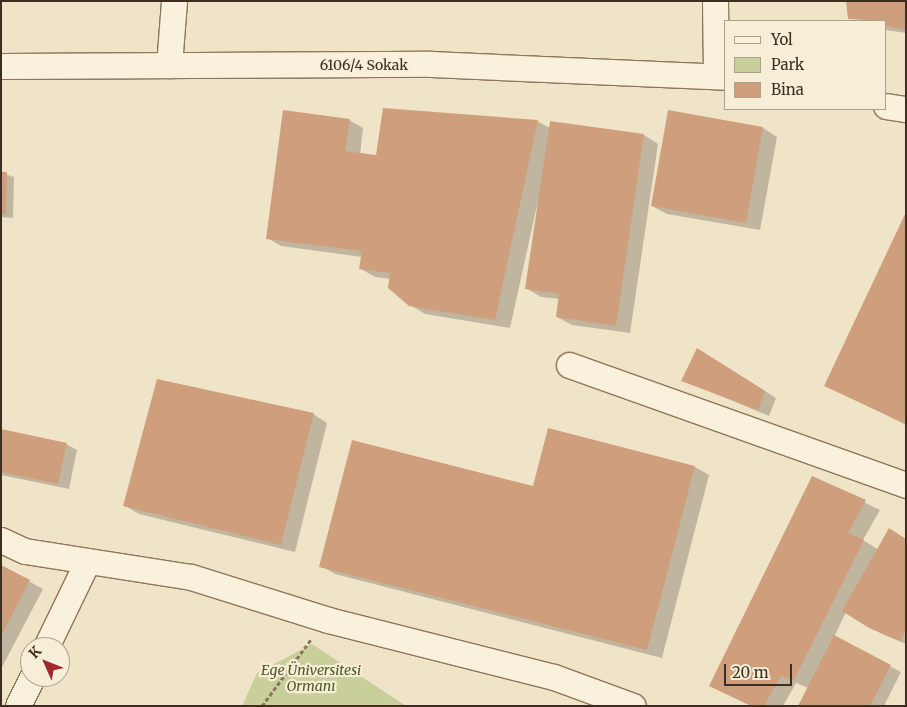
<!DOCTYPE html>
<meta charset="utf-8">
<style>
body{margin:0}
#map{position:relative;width:907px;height:707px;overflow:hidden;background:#f0e4c8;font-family:Merriweather,serif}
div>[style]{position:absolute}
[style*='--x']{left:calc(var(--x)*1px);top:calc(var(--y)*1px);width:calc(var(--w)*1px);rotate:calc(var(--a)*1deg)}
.green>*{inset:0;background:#c9cf9b}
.shadow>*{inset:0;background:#0003}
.building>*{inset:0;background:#cf9f7d}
.path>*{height:3px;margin-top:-1.5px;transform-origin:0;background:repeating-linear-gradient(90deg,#8d765c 0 4px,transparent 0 6.5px)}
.roads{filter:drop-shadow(1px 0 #8d765c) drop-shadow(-1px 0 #8d765c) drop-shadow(0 1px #8d765c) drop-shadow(0 -1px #8d765c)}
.minor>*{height:25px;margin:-12.5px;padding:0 12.5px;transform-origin:12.5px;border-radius:12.5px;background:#faf1dc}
span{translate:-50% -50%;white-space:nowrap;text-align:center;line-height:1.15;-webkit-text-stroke:4.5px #f7eed8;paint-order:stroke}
.street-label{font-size:14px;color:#3d2e20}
.park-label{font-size:14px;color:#4d5a26;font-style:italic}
.frame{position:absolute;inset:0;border:2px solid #3d2e20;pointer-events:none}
.legend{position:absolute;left:724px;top:20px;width:162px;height:90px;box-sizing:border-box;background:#f7eed8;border:1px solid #ada18e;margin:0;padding:6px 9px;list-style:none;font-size:15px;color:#3d2e20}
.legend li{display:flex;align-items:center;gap:10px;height:25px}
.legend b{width:25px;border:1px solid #ada18e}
.north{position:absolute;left:20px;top:637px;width:50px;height:50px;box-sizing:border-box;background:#f7eed8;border:1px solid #ada18e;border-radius:50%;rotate:314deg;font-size:14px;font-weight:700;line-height:20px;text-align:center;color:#3d2e20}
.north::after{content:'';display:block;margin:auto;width:18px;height:22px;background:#9e2a2b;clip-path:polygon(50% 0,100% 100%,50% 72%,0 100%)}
.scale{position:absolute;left:724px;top:664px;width:68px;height:22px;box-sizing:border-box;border:2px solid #3d2e20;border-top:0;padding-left:6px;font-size:15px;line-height:18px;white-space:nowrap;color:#3d2e20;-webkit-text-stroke:4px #f7eed8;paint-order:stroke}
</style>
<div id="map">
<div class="green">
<i style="clip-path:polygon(312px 644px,406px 706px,242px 706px,257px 673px)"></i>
</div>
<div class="shadow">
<i style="clip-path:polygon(906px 1px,906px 33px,886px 30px,886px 21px,849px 18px)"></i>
<i style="clip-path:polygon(669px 112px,763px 128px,777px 137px,760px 230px,667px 214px,652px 206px)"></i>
<i style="clip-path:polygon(349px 120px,363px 128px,360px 155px,377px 157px,537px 121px,550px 128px,644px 135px,658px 144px,630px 333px,572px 325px,557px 317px,560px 299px,541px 297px,526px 288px,540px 192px,510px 328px,425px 314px,410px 305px,390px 279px,375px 277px,361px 269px,362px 257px,281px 246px,267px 238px)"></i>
<i style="clip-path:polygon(1px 173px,14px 177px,13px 218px,1px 217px)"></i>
<i style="clip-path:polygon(906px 215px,906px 425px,825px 385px)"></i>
<i style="clip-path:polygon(708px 356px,776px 398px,769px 416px,683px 380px)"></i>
<i style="clip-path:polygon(313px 414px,327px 423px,295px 552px,139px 514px,124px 505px)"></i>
<i style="clip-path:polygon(1px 430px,66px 444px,77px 450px,69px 489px,1px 475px)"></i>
<i style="clip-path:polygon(695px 467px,709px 475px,662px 658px,335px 574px,321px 566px,534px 488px)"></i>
<i style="clip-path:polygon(812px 477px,880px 510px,863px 540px,879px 550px,906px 539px,906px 644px,882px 634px,846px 612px,834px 637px,901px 672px,884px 706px,799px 706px,809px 688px,796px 683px,783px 706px,751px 706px)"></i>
<i style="clip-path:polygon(1px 566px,43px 589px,1px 669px)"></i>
</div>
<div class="building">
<i style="clip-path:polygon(846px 1px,906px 1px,906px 30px,886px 26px,886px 21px,848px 19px)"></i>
<i style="clip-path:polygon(383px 108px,538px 120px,495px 320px,409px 306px,388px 288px,390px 273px,359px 269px,362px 251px,266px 239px,283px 110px,350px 119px,345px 151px,376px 155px)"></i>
<i style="clip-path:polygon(668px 110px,763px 127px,746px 223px,651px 206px)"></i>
<i style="clip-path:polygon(550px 121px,644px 134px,616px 326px,556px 317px,559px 294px,525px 289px)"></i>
<i style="clip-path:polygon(1px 172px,7px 172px,6px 214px,1px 214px)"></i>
<i style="clip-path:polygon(906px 212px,906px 424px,824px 386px)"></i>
<i style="clip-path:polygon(697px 348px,765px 391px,758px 410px,681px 381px)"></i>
<i style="clip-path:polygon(157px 379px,314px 413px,281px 545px,123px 506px)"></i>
<i style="clip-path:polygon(548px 428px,695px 466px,647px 650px,319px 567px,352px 440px,533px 486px)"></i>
<i style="clip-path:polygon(1px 429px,67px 443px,58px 484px,1px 472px)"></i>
<i style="clip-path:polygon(812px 476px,866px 500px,848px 533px,864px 540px,794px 680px,781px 676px,764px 706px,751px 706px,709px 686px)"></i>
<i style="clip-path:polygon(889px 528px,906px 539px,906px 630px,900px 641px,869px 628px,842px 611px)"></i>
<i style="clip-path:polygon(1px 565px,30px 580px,1px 636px)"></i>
<i style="clip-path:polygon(834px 635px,891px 665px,870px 706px,798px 706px)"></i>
</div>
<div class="path">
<i style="--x:262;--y:706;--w:84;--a:-53.7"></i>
</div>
<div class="roads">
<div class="minor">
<i style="--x:715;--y:1;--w:74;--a:89.2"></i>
<i style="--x:169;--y:65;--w:64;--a:-85.5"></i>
<i style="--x:1;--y:66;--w:430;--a:-0.3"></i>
<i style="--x:431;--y:64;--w:295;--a:2.5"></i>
<i style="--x:886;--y:106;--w:20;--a:9"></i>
<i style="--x:569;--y:365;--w:358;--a:19.6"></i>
<i style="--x:1;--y:540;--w:26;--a:25"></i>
<i style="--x:25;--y:551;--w:168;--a:8.9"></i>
<i style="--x:191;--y:577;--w:144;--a:17.4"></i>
<i style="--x:328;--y:620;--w:233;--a:14.2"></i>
<i style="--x:554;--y:677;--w:84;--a:20.2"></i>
<i style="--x:46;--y:647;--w:94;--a:-64.2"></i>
<i style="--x:18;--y:706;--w:32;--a:-64"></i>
</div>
</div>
<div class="street-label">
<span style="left:364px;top:65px">6106/4 Sokak</span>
</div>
<div class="park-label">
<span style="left:311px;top:678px">Ege Üniversitesi<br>Ormanı</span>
</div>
<div class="frame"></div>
<ul class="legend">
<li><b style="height:6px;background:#faf1dc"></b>Yol</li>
<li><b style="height:14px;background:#c9cf9b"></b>Park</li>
<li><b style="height:14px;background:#cf9f7d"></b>Bina</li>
</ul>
<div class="north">K</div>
<div class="scale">20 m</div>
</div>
